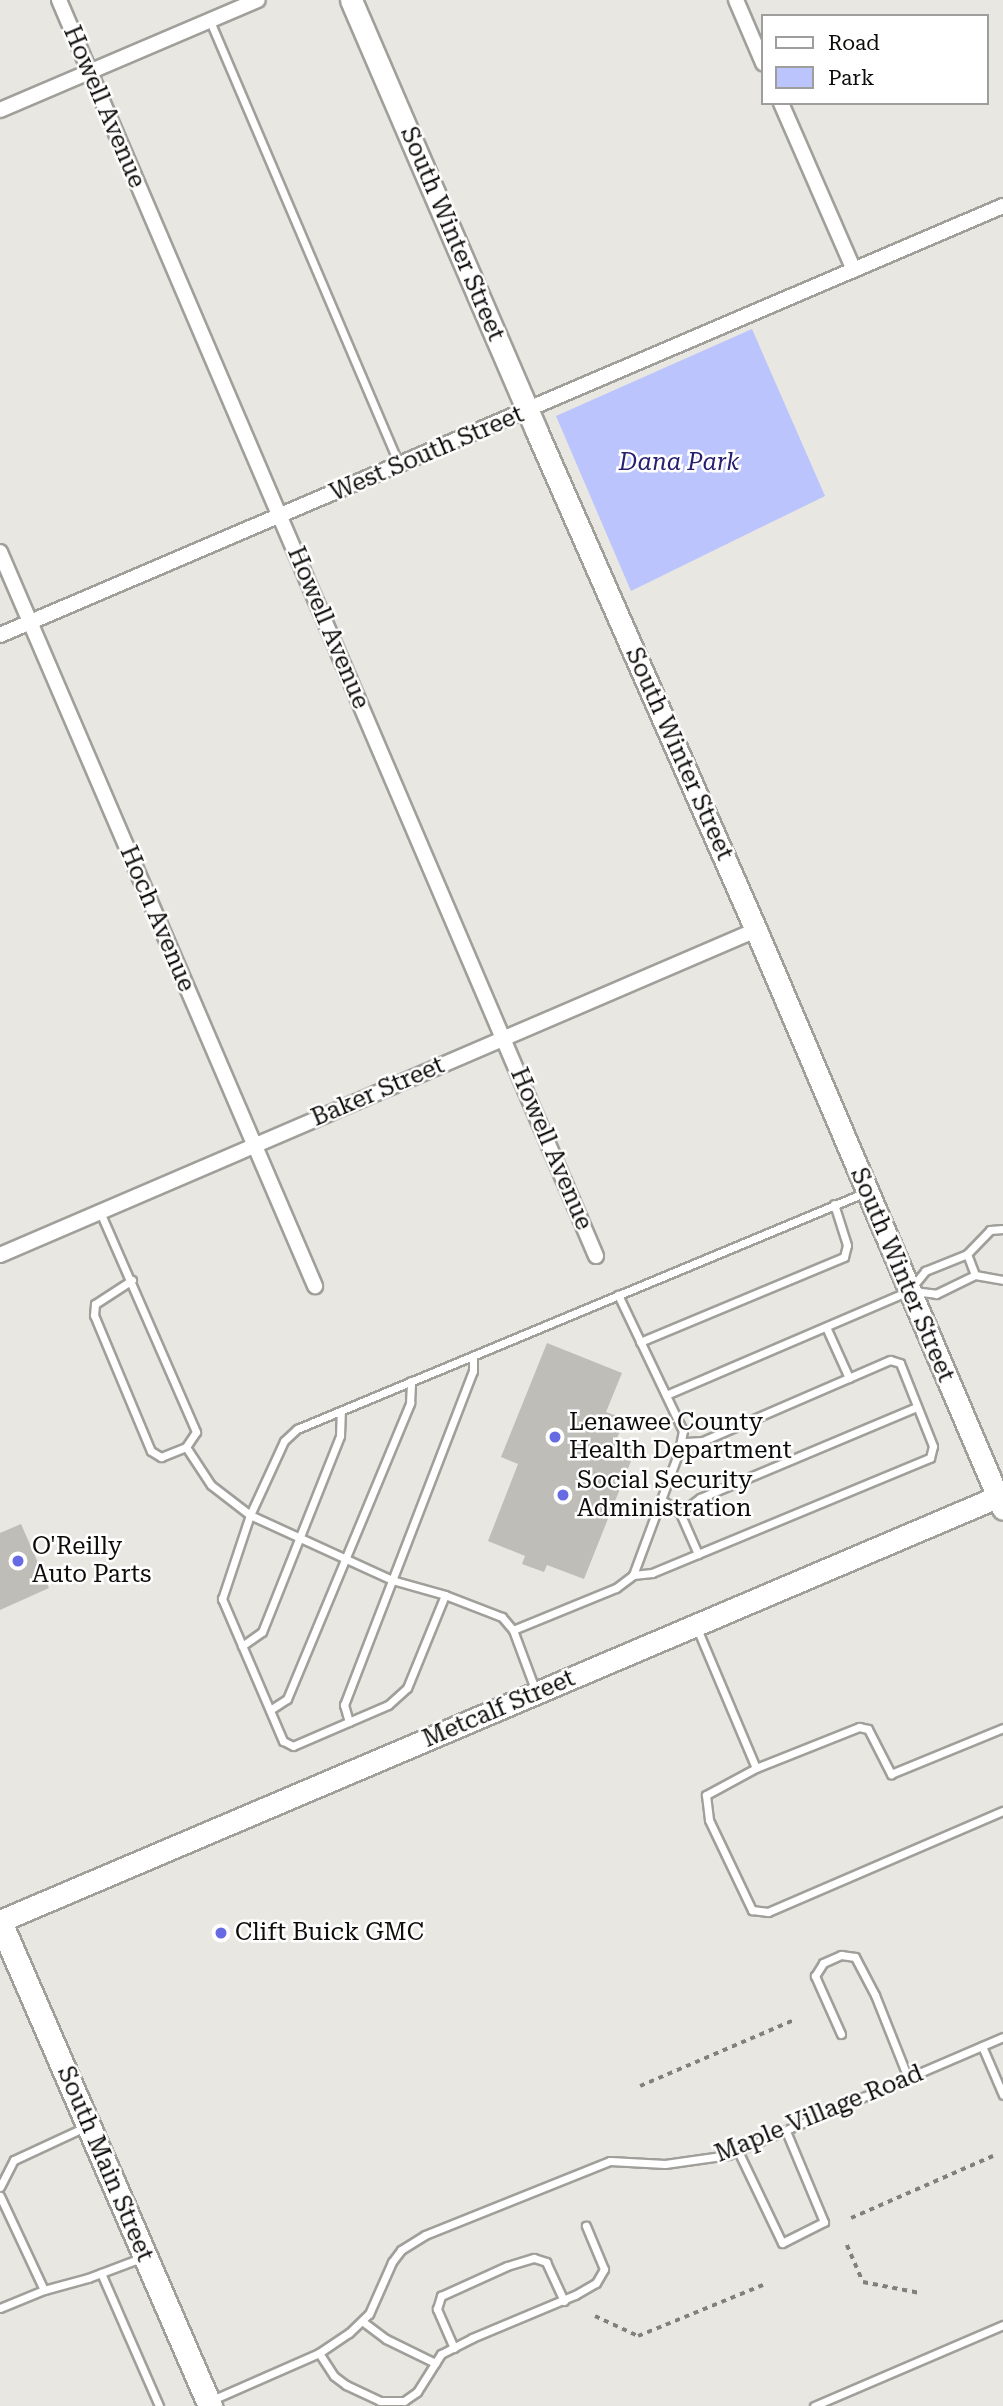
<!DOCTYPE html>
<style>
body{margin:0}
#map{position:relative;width:1003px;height:2406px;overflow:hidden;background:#e8e7e1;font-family:"Roboto Serif",serif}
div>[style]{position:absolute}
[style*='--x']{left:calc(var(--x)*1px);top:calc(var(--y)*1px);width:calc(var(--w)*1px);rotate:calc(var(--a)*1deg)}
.green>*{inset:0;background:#bbc4fc}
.building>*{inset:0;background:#bebdb8}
.path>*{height:3.5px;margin-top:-1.75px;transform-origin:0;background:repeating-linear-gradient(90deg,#81807b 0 5px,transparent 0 10px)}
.roads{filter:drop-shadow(2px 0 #a09f9a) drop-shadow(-2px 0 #a09f9a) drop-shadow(0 2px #a09f9a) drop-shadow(0 -2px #a09f9a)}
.lane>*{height:7px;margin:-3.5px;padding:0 3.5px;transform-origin:3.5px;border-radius:3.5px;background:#fff}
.street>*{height:14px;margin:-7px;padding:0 7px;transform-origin:7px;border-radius:7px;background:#fff}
.secondary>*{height:21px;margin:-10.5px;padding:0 10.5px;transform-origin:10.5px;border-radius:10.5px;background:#fff}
.primary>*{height:23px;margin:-11.5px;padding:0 11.5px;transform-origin:11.5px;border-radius:11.5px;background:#fff}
.dots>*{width:19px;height:19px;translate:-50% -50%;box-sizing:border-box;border:4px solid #fff;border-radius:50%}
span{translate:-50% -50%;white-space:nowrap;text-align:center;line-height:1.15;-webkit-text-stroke:5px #fff;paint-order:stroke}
.street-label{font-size:24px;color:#0d0c0a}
.park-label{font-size:24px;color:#252170;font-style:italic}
.poi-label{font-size:24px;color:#0d0c0a}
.left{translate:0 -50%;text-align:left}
.legend{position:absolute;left:761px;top:14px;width:228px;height:91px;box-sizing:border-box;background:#fff;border:2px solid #9e9e9d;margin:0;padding:9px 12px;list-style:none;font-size:21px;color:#0d0c0a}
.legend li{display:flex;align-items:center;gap:14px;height:35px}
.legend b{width:35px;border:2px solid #9e9e9d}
</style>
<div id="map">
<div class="green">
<i style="clip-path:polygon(752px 329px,825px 496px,631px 591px,556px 416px)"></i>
</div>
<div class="building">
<i style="clip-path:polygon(547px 1343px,622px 1373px,606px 1412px,625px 1419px,617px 1438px,637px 1446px,584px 1579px,547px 1565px,544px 1572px,522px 1564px,525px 1556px,488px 1541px,518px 1464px,501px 1457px)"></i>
<i style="clip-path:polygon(21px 1524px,49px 1588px,0 1610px,0 1533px)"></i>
</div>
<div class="path">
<i style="--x:640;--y:2086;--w:170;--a:-23.2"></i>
<i style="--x:851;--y:2218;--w:155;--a:-23.6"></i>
<i style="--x:847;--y:2245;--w:40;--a:66.6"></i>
<i style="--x:863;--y:2282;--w:58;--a:10.9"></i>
<i style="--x:595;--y:2316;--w:47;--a:24.9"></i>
<i style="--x:638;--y:2336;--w:135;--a:-22.2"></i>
</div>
<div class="roads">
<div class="lane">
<i style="--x:210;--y:21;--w:482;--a:66.9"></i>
<i style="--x:100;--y:1212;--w:240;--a:66.4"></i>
<i style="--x:196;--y:1432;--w:18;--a:124"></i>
<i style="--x:186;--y:1447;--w:45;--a:56.7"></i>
<i style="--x:211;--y:1485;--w:49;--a:37.6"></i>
<i style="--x:250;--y:1515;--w:156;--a:24.6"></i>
<i style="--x:392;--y:1580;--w:55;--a:15.8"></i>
<i style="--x:445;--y:1595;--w:61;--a:21.1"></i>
<i style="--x:502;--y:1617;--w:17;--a:50"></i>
<i style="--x:513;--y:1630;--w:63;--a:69.6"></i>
<i style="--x:967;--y:1254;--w:22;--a:69"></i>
<i style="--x:132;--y:1280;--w:44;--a:147"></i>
<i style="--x:95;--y:1304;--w:11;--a:95"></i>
<i style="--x:94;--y:1315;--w:147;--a:67.3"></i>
<i style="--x:151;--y:1451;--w:12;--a:31"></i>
<i style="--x:161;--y:1457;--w:27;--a:-22"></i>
<i style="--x:913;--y:1291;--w:23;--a:7"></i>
<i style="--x:936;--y:1294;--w:43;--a:-26"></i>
<i style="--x:975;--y:1275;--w:28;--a:10"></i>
<i style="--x:826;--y:1327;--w:56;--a:65.7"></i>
<i style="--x:640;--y:1342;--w:221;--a:-22.6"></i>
<i style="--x:844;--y:1257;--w:12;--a:-76"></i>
<i style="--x:847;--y:1245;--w:43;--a:-107.6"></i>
<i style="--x:666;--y:1395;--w:264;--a:-23.2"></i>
<i style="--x:909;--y:1291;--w:26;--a:-51"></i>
<i style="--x:925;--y:1271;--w:45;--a:-22"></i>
<i style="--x:967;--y:1254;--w:33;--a:-46"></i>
<i style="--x:990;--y:1230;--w:13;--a:-4"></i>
<i style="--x:661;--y:1499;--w:24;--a:36"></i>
<i style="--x:680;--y:1513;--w:45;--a:66.3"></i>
<i style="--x:680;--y:1513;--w:25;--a:-37"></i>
<i style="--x:700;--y:1498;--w:235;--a:-22.8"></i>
<i style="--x:633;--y:1575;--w:19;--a:-6"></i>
<i style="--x:652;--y:1573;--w:301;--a:-22.5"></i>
<i style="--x:930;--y:1458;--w:12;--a:-76"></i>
<i style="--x:933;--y:1446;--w:89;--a:-111.7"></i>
<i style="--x:900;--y:1363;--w:10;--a:-163"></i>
<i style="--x:890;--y:1360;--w:204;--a:156.6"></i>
<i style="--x:703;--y:1441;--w:22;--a:177"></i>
<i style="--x:445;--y:1595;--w:100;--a:112.2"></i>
<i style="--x:407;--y:1688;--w:25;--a:138"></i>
<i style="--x:388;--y:1705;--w:103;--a:156.7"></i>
<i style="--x:293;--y:1746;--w:11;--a:-153"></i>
<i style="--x:283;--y:1741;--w:155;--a:-113.2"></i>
<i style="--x:222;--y:1599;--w:89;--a:-71.6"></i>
<i style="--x:250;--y:1515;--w:81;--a:-65.3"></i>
<i style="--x:284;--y:1441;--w:18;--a:-43"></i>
<i style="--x:297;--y:1429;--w:614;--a:-22.6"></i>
<i style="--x:696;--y:1626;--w:154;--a:67.1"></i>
<i style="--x:756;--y:1768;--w:111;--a:-21.7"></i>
<i style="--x:859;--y:1727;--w:9;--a:13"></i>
<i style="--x:868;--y:1729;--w:51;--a:62.9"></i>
<i style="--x:891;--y:1774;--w:121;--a:-22.3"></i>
<i style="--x:513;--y:1630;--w:111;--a:-22.2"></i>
<i style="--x:616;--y:1588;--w:21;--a:-37"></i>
<i style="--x:633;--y:1575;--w:132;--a:-69.6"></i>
<i style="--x:679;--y:1451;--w:20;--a:-79"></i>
<i style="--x:683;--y:1431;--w:151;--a:-115.5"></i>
<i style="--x:242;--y:1646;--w:24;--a:-35"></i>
<i style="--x:262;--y:1632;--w:211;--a:-68.3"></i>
<i style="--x:340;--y:1436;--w:25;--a:-88"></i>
<i style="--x:270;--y:1710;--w:20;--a:-33"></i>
<i style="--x:287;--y:1699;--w:321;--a:-67.4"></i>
<i style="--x:410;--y:1403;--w:22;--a:-87"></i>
<i style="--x:349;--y:1722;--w:18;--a:-106"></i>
<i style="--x:344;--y:1705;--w:358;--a:-68.9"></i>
<i style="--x:473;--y:1371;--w:15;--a:-90"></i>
<i style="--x:756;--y:1768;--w:57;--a:151.6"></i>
<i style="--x:706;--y:1795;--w:25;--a:83"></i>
<i style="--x:709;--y:1820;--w:100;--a:64.5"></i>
<i style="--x:752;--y:1910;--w:16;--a:7"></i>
<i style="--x:768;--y:1912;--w:256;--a:-23.3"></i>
<i style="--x:841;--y:2034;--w:64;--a:-114.1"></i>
<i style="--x:815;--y:1976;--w:15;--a:-58"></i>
<i style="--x:823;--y:1963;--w:20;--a:-24"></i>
<i style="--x:841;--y:1955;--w:14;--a:8"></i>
<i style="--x:855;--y:1957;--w:43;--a:62.2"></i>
<i style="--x:875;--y:1995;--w:89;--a:68.3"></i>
<i style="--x:982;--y:2046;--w:53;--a:66.8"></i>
<i style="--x:738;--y:2151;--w:102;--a:64.4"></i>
<i style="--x:782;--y:2243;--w:47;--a:-26.6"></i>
<i style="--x:824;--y:2222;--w:99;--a:-112.7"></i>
<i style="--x:0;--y:2187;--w:30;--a:-63"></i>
<i style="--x:14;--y:2160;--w:78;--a:-24.9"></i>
<i style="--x:0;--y:2196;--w:104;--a:64.9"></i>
<i style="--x:44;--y:2290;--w:46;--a:-15.3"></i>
<i style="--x:88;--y:2278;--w:57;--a:-20.7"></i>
<i style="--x:101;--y:2273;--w:145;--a:66.4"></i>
<i style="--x:0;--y:2308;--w:48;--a:-22.2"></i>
<i style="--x:362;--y:2321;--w:30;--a:37"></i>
<i style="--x:386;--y:2339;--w:55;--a:26.1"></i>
<i style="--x:454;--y:2348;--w:43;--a:-113.6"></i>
<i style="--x:437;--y:2309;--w:14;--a:-73"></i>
<i style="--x:441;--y:2296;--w:72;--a:-24.4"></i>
<i style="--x:507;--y:2266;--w:28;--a:-17"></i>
<i style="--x:534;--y:2258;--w:13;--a:18"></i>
<i style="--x:546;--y:2262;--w:43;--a:65.2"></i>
<i style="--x:319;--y:2353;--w:27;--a:57"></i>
<i style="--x:334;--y:2376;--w:15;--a:37"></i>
<i style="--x:346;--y:2385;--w:38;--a:25"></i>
<i style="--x:380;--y:2401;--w:24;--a:0"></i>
<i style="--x:404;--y:2401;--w:16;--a:-35"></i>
<i style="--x:417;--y:2392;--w:45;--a:-57.7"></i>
<i style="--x:441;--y:2354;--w:35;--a:-27"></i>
<i style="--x:472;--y:2338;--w:112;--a:-22.7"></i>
<i style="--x:575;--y:2295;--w:24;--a:-30"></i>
<i style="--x:596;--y:2283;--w:16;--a:-60"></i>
<i style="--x:604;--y:2269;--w:47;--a:-112.7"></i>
<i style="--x:212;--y:2400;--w:117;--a:-23.7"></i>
<i style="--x:319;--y:2353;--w:36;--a:-34"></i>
<i style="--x:349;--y:2333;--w:28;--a:-44"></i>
<i style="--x:369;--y:2314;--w:57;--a:-66.1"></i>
<i style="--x:392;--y:2262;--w:15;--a:-53"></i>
<i style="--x:401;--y:2250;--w:28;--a:-32"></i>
<i style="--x:425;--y:2235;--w:199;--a:-21.8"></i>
<i style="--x:610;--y:2161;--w:55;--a:3.1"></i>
<i style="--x:665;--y:2164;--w:64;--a:-8.1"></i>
<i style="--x:728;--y:2155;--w:299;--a:-23.2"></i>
<i style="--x:814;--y:2406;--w:206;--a:-23.2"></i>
</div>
<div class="street">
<i style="--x:59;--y:0;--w:1366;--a:66.85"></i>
<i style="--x:736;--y:0;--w:69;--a:66.8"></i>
<i style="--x:781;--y:103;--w:182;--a:66.4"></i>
<i style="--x:0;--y:110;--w:280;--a:-23.1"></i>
<i style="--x:0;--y:552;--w:799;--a:66.77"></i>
<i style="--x:0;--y:635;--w:1091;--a:-23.16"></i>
<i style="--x:0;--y:1255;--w:823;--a:-23.26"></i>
</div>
<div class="secondary">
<i style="--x:351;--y:0;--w:468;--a:66.7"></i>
<i style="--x:536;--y:430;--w:546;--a:66.25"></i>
<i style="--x:756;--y:930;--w:629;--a:66.9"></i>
<i style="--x:0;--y:1921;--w:1083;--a:-23.04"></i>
</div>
<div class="primary">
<i style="--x:0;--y:1922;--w:528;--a:66.54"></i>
</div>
</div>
<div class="dots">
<i style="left:555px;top:1437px;background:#666ae3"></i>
<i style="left:563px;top:1495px;background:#666ae3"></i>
<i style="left:18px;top:1561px;background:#666ae3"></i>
<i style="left:221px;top:1933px;background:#666ae3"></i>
</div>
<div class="street-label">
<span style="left:104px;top:107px;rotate:67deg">Howell Avenue</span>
<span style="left:452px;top:234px;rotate:67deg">South Winter Street</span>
<span style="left:427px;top:454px;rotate:-23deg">West South Street</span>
<span style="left:328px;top:628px;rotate:67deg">Howell Avenue</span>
<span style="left:679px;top:754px;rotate:66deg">South Winter Street</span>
<span style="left:157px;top:919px;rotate:67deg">Hoch Avenue</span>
<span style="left:378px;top:1092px;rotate:-23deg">Baker Street</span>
<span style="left:551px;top:1149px;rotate:67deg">Howell Avenue</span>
<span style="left:902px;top:1275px;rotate:67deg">South Winter Street</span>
<span style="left:499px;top:1709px;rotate:-23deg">Metcalf Street</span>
<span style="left:819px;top:2114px;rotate:-22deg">Maple Village Road</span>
<span style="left:105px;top:2164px;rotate:67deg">South Main Street</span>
</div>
<div class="park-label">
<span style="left:679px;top:463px">Dana Park</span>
</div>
<div class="poi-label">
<span class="left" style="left:569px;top:1437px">Lenawee County<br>Health Department</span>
<span class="left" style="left:577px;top:1495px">Social Security<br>Administration</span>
<span class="left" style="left:32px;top:1561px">O'Reilly<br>Auto Parts</span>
<span class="left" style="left:235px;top:1933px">Clift Buick GMC</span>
</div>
<ul class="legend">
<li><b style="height:9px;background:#fff"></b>Road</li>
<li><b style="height:19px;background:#bbc4fc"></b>Park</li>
</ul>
</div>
